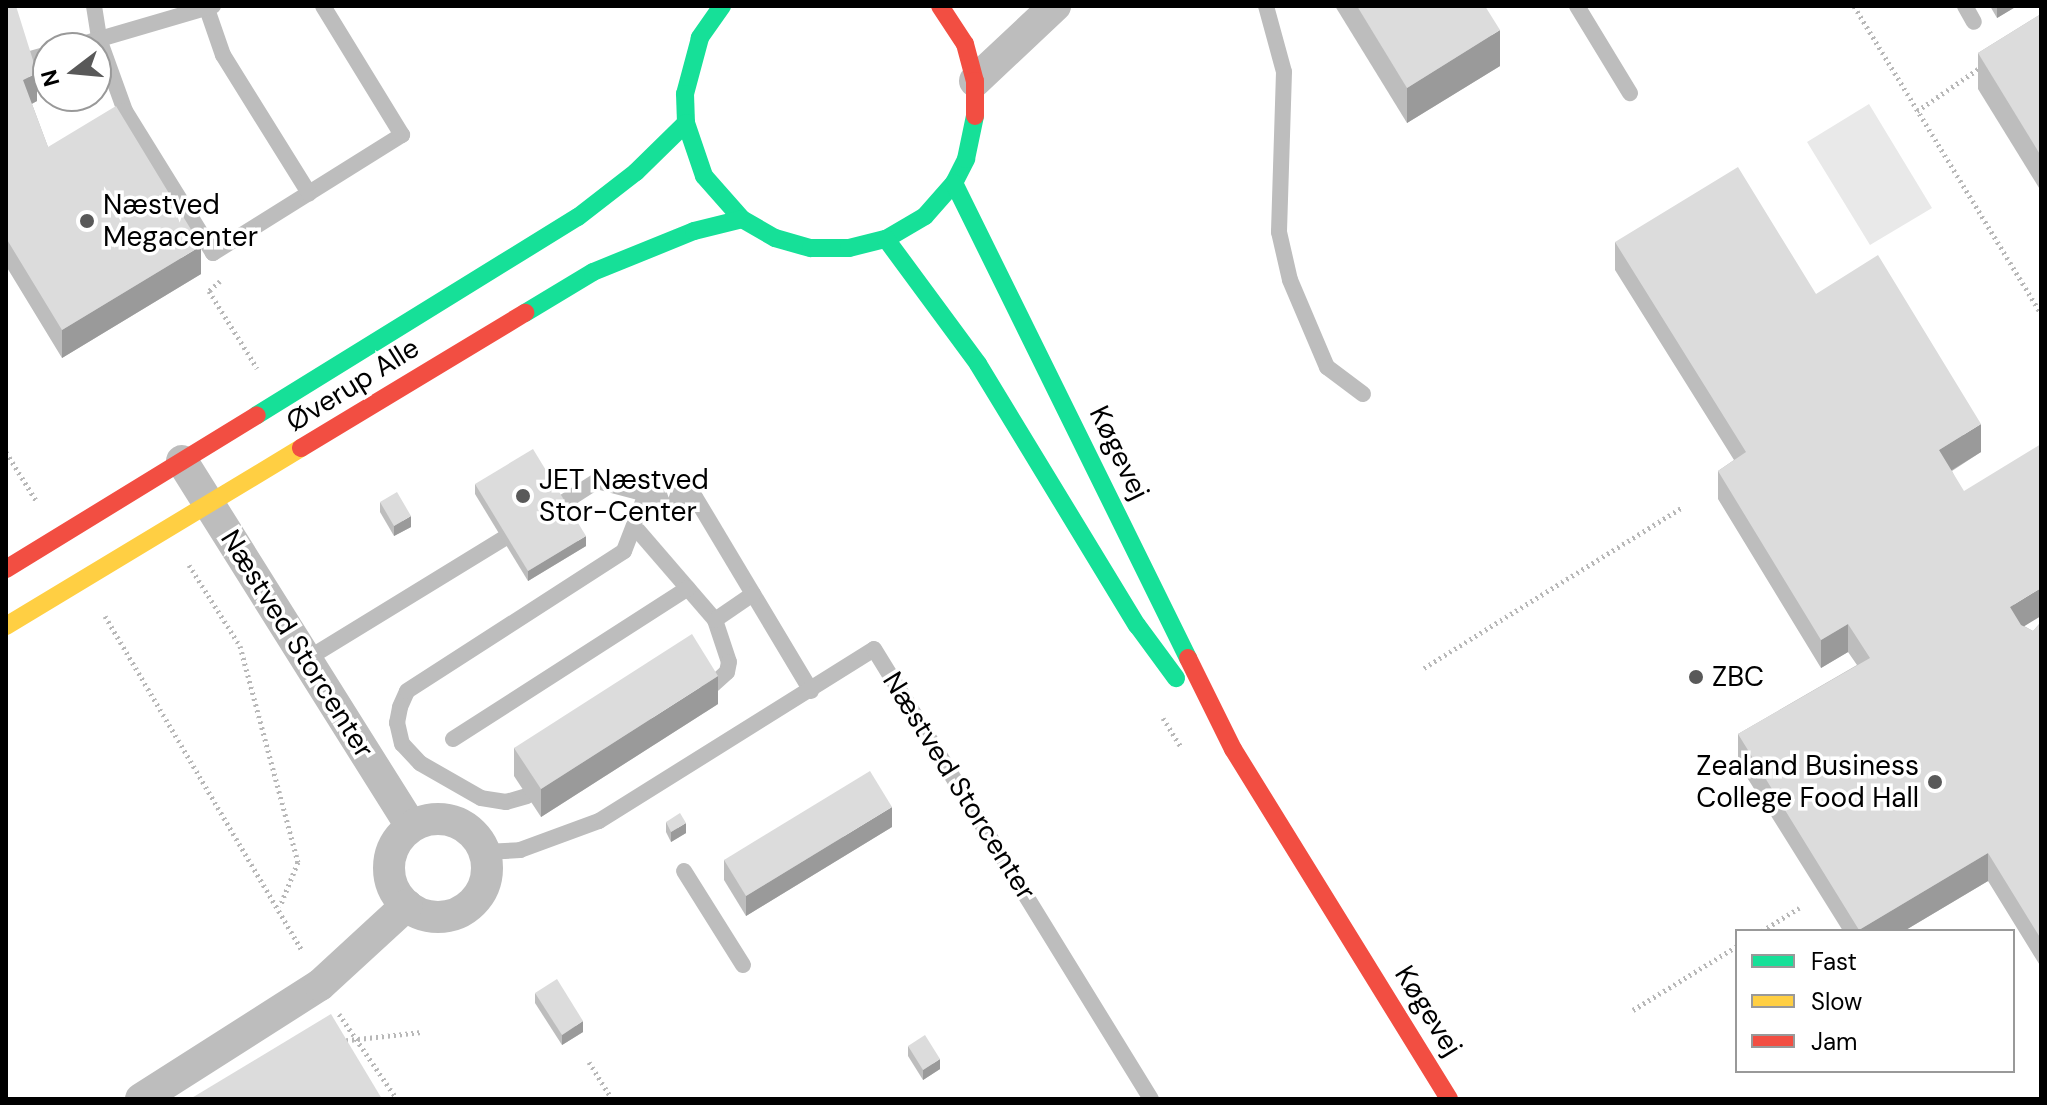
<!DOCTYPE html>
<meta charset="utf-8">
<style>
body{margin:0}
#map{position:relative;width:2047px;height:1105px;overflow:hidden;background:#fff;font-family:"DM Sans",sans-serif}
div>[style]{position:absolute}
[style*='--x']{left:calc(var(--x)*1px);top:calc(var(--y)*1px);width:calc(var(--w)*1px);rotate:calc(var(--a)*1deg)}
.green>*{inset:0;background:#e9e9e9}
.path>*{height:5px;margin-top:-2.5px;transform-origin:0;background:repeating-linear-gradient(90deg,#b8b8b8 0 2px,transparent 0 6px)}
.lane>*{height:16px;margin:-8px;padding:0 8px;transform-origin:8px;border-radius:8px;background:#bdbdbd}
.street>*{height:32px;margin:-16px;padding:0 16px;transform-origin:16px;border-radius:16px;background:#bdbdbd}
.street>.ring{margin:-16px;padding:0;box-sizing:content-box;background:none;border:32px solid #bdbdbd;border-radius:50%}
.fast>*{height:18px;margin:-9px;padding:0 9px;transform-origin:9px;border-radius:9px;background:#16e098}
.slow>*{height:18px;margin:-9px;padding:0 9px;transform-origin:9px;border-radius:9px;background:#ffcf43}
.jam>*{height:18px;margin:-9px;padding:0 9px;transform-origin:9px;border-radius:9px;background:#f24e42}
.wall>*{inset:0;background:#bdbdbd}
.shaded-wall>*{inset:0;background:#9a9a9a}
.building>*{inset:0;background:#dcdcdc}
.dots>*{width:22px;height:22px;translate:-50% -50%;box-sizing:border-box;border:4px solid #fff;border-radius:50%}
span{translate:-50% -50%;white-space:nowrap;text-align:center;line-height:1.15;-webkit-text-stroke:7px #fff;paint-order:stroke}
.poi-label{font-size:28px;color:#000}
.left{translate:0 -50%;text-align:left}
.right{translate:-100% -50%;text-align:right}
.street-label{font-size:28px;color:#000}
.frame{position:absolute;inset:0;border:8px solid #000;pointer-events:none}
.legend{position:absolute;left:1735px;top:929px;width:280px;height:144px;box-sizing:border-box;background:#fff;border:2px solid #999;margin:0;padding:10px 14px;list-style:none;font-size:24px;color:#000}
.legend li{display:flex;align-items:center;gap:16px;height:40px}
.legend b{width:40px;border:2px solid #999}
.north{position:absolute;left:32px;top:32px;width:80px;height:80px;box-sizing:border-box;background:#fff;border:2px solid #999;border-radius:50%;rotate:254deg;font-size:22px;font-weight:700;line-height:32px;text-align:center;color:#000}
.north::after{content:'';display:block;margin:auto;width:28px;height:36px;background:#595959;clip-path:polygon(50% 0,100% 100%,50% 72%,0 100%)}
</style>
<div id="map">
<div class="green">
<i style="clip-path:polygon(1869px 104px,1932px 208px,1870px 245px,1807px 142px)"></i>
</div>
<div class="path">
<i style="--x:1854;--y:6;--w:360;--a:58.7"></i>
<i style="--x:1917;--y:111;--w:78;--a:-34.5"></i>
<i style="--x:220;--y:281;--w:15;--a:138"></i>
<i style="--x:209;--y:291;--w:91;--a:58.1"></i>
<i style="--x:6;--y:452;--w:59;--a:58.2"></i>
<i style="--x:189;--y:565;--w:96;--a:57.8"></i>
<i style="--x:240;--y:646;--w:224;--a:75"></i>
<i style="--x:298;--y:862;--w:48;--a:112.2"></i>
<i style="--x:105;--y:616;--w:388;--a:59.5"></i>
<i style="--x:1424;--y:668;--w:305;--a:-31.9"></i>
<i style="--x:1163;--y:718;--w:34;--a:58"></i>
<i style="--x:1762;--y:931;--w:44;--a:-31.9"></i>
<i style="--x:1633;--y:1010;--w:122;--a:-31.6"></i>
<i style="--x:339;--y:1014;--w:103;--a:55.7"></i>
<i style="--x:340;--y:1041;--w:82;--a:-6.3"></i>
<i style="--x:589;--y:1062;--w:44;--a:58.1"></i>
</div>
<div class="lane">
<i style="--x:94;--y:6;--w:33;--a:81"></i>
<i style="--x:99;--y:39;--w:77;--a:70.1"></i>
<i style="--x:125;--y:111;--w:167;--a:58.2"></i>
<i style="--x:213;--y:253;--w:223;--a:-32"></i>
<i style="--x:402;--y:135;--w:151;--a:-121.5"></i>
<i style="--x:206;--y:6;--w:52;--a:70.9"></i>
<i style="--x:223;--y:55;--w:163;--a:58.1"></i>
<i style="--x:1266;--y:6;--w:68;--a:74.7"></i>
<i style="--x:1284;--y:72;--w:160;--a:91.8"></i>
<i style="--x:1279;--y:232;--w:49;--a:77.1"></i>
<i style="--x:1290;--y:280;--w:95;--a:67"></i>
<i style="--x:1327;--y:367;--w:45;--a:36.9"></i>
<i style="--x:1577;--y:6;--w:102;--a:58.7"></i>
<i style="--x:1965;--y:6;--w:18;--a:61"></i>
<i style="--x:69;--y:48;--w:150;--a:-16.3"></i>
<i style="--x:6;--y:66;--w:44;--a:-15.9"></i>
<i style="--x:561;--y:504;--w:43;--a:-32.6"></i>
<i style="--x:597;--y:481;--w:51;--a:14.9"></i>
<i style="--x:646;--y:494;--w:49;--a:3.5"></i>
<i style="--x:695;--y:497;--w:226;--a:59.1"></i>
<i style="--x:634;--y:526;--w:124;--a:49.2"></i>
<i style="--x:715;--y:620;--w:44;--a:71.6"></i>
<i style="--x:729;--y:662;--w:10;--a:101"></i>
<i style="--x:727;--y:672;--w:25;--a:138"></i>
<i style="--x:715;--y:620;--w:46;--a:-34.4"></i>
<i style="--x:307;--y:659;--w:230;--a:-31.5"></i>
<i style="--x:453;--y:739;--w:279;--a:-32.7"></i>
<i style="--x:527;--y:796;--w:22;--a:164"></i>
<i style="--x:506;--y:802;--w:25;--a:-171"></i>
<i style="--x:481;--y:798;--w:70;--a:-150.2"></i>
<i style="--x:420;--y:763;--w:26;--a:-133"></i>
<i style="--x:402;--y:744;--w:22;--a:-103"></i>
<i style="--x:397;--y:723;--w:16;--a:-79"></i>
<i style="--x:400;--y:707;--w:17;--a:-66"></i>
<i style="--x:407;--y:691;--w:258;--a:-32.8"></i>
<i style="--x:624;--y:551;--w:61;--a:-68.9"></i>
<i style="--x:484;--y:852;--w:36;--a:-3"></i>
<i style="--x:520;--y:850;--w:84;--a:-20.2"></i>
<i style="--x:599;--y:821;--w:324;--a:-32"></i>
<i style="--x:874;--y:649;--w:528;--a:58.39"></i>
<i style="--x:684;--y:871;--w:111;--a:57.9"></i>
</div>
<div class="street">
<i style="--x:975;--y:81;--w:110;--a:-43.2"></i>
<i style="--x:182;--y:461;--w:431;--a:57.9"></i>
<i class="ring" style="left:389px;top:819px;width:66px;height:66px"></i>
<i style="--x:141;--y:1099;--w:212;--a:-32.5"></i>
<i style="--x:320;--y:985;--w:118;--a:-42.6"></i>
</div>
<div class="fast">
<i style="--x:722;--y:6;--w:39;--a:125"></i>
<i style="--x:700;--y:38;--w:58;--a:105"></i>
<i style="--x:685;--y:94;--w:29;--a:88"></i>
<i style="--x:686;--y:123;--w:56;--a:71.2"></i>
<i style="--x:704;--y:176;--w:57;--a:48.5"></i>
<i style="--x:742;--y:219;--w:38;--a:30"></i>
<i style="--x:775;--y:238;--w:37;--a:16"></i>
<i style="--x:811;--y:248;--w:38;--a:0"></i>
<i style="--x:849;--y:248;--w:38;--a:-14"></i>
<i style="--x:886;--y:239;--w:45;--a:-30.5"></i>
<i style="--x:925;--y:216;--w:44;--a:-48.7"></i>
<i style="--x:954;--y:183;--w:27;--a:-63"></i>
<i style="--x:966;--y:159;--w:44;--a:-78.2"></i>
<i style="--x:954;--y:183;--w:530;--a:63.77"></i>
<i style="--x:886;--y:239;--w:155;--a:53.6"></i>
<i style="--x:978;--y:364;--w:306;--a:58.7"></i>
<i style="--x:1137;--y:625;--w:66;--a:53.7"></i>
<i style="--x:525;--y:313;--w:79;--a:-31.1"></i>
<i style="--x:593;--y:272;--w:109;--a:-22.1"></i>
<i style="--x:694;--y:231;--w:49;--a:-14"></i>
<i style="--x:257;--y:415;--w:377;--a:-31.7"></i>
<i style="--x:578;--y:217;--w:73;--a:-37.8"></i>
<i style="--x:636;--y:172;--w:70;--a:-44.4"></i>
</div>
<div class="slow">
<i style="--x:6;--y:626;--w:345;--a:-31.1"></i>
</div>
<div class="jam">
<i style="--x:940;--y:6;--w:45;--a:56.7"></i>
<i style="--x:965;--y:44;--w:38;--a:75"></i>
<i style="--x:975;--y:81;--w:35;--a:90"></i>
<i style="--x:301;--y:448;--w:262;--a:-31.1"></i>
<i style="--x:6;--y:569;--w:294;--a:-31.5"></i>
<i style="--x:1188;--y:658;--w:102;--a:63.7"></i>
<i style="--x:1233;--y:749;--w:411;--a:58.3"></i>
</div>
<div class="wall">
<i style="clip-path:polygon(6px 6px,37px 101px,32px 104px,48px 147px,201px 274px,62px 358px,6px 266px)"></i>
<i style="clip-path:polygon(1335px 6px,1485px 6px,1500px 66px,1407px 123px)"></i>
<i style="clip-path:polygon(1990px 6px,2017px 6px,1997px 18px)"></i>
<i style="clip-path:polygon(2041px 14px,2041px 191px,1978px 89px,1978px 53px)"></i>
<i style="clip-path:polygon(1615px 242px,1816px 294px,1981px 452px,1952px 471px,2024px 626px,2033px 631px,2041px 622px,2041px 967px,1988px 881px,1904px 931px,1843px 931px,1738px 763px,1738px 734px,1857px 665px,1848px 652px,1821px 668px,1718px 499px,1718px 471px,1734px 460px,1615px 270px)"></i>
<i style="clip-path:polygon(475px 484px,586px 546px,528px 581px,475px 494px)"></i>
<i style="clip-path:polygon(380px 502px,411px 527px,394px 536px,380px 512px)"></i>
<i style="clip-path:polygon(718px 704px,541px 817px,514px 776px,514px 748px)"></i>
<i style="clip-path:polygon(666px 822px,686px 833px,671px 842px,666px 832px)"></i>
<i style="clip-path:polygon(892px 827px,746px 916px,724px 880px,724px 860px)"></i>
<i style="clip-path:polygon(535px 993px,583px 1032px,562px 1045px,535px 1003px)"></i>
<i style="clip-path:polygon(908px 1046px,940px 1069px,923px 1080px,908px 1056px)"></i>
</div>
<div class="shaded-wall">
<i style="clip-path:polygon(1997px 6px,2017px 6px,1997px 18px)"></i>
<i style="clip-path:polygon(1500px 30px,1500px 66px,1407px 123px,1407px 88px)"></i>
<i style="clip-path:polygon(37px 73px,37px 101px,23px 108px,23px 80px)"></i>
<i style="clip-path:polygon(201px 246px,201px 274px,62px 358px,62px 330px)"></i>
<i style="clip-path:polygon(1981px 424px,1981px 452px,1939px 478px,1939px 450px)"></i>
<i style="clip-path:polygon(411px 516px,411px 527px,394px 536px,394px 526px)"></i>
<i style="clip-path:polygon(586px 536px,586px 546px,528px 581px,528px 571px)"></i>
<i style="clip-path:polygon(2041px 588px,2041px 616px,2010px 635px,2010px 607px)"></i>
<i style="clip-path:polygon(1848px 624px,1848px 652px,1821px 668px,1821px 640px)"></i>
<i style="clip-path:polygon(718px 676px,718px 704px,541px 817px,541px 789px)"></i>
<i style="clip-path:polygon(892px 807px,892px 827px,746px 916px,746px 896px)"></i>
<i style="clip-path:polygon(686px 823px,686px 833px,671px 842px,671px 832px)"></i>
<i style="clip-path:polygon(1988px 853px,1988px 881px,1904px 931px,1859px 931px,1859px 930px)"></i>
<i style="clip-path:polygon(583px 1021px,583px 1032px,562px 1045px,562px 1035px)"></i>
<i style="clip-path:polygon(940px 1059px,940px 1069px,923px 1080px,923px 1070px)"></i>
</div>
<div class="building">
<i style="clip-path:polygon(6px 6px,16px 6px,37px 73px,23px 80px,48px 147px,116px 106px,201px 246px,62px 330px,6px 238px)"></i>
<i style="clip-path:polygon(1357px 6px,1485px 6px,1500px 30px,1407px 88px)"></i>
<i style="clip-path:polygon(2041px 14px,2041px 156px,1978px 53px)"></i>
<i style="clip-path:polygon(1738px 167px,1816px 294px,1878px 255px,1981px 424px,1939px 450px,1964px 491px,2041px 444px,2041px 588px,2010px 607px,2021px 625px,2033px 631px,2041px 622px,2041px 939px,1988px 853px,1859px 930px,1738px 734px,1870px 658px,1848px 624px,1821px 640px,1718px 471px,1746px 452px,1615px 242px)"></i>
<i style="clip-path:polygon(533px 449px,586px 536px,528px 571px,475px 484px)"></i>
<i style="clip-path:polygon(397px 492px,411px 516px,394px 526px,380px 502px)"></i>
<i style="clip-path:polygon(692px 634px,718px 676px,541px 789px,514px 748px)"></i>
<i style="clip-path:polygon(870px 771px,892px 807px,746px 896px,724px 860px)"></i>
<i style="clip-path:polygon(680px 813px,686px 823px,671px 832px,666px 822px)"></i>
<i style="clip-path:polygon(557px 979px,583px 1021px,562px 1035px,535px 993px)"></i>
<i style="clip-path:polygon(331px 1014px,382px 1099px,190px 1099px)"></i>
<i style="clip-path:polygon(925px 1035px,940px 1059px,923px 1070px,908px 1046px)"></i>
</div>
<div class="dots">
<i style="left:87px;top:221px;background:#595959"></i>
<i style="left:523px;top:496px;background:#595959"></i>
<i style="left:1696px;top:677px;background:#595959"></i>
<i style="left:1935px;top:782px;background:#595959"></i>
</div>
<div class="poi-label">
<span class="left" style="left:103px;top:221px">Næstved<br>Megacenter</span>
<span class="left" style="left:539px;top:496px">JET Næstved<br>Stor-Center</span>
<span class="left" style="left:1712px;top:677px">ZBC</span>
<span class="right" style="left:1919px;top:782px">Zealand Business<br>College Food Hall</span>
</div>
<div class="street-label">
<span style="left:353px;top:385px;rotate:-32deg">Øverup Alle</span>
<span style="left:1119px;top:453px;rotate:64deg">Køgevej</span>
<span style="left:297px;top:644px;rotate:58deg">Næstved Storcenter</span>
<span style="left:959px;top:786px;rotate:58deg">Næstved Storcenter</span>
<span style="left:1428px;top:1011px;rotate:58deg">Køgevej</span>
</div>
<div class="frame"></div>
<ul class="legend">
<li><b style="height:10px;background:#16e098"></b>Fast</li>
<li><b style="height:10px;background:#ffcf43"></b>Slow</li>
<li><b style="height:10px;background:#f24e42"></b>Jam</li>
</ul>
<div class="north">N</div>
</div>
